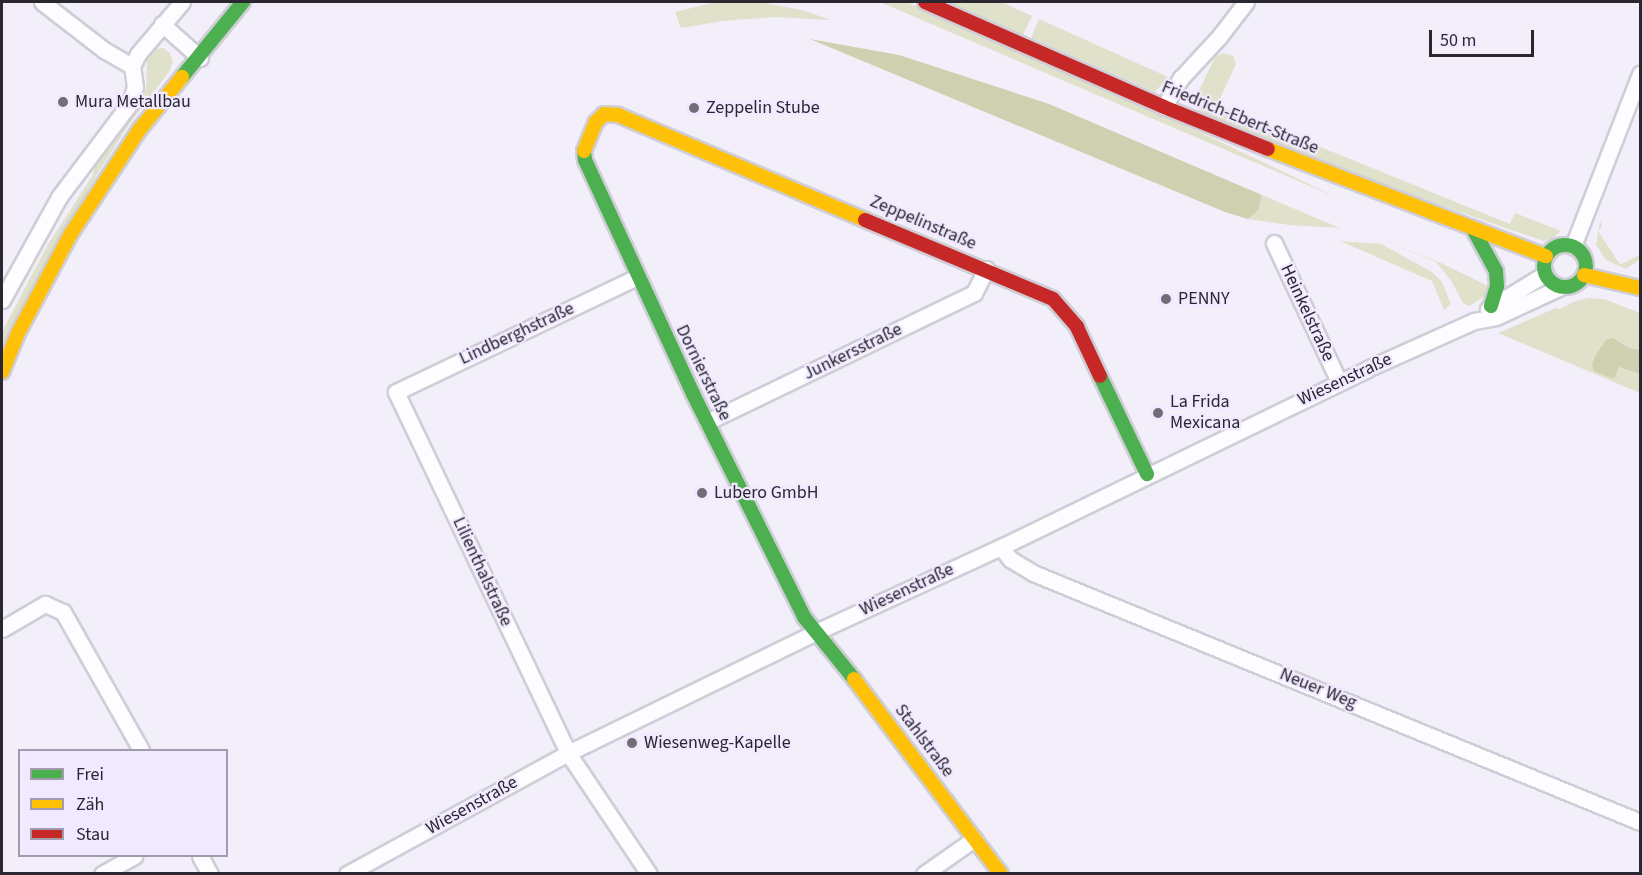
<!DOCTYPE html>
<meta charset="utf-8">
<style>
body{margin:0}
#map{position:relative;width:1642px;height:875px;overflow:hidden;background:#f2eefa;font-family:"Source Sans 3",sans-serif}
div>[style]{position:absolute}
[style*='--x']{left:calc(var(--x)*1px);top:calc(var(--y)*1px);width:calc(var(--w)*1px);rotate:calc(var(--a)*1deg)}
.green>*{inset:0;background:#e0e1ca}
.forest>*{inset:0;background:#cfd0af}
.roads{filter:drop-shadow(2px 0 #cfcdd6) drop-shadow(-2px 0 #cfcdd6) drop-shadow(0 2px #cfcdd6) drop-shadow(0 -2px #cfcdd6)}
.street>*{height:15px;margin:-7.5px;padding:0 7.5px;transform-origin:7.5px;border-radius:7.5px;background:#fdfcfe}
.fast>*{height:14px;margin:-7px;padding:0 7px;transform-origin:7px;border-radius:7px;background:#4caf50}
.fast>.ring{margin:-7px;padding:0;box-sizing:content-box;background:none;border:14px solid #4caf50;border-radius:50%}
.slow>*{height:14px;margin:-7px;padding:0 7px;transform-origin:7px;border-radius:7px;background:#ffc107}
.jam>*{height:14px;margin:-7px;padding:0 7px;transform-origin:7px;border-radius:7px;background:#c62828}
.dots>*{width:16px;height:16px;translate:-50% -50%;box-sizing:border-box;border:3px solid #f0e9ff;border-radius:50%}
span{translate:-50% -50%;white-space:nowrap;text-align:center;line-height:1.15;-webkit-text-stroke:4.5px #f0e9ff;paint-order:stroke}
.poi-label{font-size:18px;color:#2a2730}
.left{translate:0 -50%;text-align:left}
.street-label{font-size:18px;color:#2a2730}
.frame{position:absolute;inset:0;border:3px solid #2a2730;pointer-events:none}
.legend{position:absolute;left:18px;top:749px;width:210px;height:108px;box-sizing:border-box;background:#f0e9ff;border:2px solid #a19bac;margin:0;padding:8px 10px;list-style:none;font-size:18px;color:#2a2730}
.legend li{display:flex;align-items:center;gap:12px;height:30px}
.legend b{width:30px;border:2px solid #a19bac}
.scale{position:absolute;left:1429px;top:30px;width:105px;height:27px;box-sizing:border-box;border:3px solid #2a2730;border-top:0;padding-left:8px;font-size:18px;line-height:21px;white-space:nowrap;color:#2a2730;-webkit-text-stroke:4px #f0e9ff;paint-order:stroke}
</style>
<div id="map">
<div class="green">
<i style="clip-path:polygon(716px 2px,759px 2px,802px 10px,831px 20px,775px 17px,723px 21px,681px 28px,675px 12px)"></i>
<i style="clip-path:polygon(880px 2px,907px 2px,1208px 136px,1338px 198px)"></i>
<i style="clip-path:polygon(947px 2px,1001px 2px,1032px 16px,1023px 35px)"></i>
<i style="clip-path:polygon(1039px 19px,1168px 77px,1155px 92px,1031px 38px)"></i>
<i style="clip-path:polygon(163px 48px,170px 53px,173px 62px,169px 72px,130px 123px,96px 176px,2px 350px,2px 334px,5px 326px,47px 246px,93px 175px,96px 156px,123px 129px,140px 105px,146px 89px,147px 59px,154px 49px)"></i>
<i style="clip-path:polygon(1223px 53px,1233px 56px,1236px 64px,1217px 105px,1510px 224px,1515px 213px,1561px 231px,1552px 239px,1543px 241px,1334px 168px,1202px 114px,1197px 107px,1196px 97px,1215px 57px)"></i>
<i style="clip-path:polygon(1262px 195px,1340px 228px,1290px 225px,1248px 219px,1258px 210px)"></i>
<i style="clip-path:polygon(1600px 221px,1602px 226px,1598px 231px,1617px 260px,1621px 264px,1640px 255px,1640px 259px,1626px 269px,1606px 260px,1596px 245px)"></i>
<i style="clip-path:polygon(1340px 241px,1381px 244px,1432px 272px,1442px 282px,1451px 304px,1444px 310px,1432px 281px)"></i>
<i style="clip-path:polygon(1391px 244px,1441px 263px,1490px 287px,1484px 297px,1469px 306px,1463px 303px,1452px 282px,1436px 262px)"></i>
<i style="clip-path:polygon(1589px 298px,1604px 299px,1640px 313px,1640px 350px,1629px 348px,1613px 338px,1619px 367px,1640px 374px,1640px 393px,1498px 333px,1556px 308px,1560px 309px,1575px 301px)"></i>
</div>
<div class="forest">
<i style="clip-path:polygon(810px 39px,899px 55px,1049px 104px,1262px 195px,1258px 210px,1248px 219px,1225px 212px)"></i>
<i style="clip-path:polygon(1613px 338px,1629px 348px,1640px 350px,1640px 374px,1619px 367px,1614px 379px,1594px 371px,1592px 365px,1595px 356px,1606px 340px)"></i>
</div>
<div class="roads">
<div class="street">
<i style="--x:42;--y:2;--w:78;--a:37.7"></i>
<i style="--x:104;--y:50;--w:32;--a:30"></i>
<i style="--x:162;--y:24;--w:51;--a:41.8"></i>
<i style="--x:1164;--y:107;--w:34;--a:-60"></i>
<i style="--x:1181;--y:78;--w:56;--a:-47.2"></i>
<i style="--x:1219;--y:37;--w:44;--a:-52.4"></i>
<i style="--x:1274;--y:243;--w:153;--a:64.9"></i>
<i style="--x:1573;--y:246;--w:185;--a:-68.7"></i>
<i style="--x:637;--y:277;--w:267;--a:154.5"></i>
<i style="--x:396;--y:392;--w:400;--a:64.5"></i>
<i style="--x:568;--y:753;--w:146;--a:56.2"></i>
<i style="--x:2;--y:300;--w:118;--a:-61"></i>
<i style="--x:59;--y:197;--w:118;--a:-52.9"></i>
<i style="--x:130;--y:103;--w:17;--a:-73"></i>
<i style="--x:135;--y:87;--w:21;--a:-98"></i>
<i style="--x:132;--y:66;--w:13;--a:-63"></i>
<i style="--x:138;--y:54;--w:68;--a:-49.8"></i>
<i style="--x:1488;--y:309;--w:67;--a:-31.6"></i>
<i style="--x:707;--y:422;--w:297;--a:-25.8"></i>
<i style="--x:974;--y:293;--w:27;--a:-63"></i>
<i style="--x:1001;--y:547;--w:15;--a:53"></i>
<i style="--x:1010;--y:559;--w:27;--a:31"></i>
<i style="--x:1033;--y:573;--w:656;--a:22.3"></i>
<i style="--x:2;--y:629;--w:50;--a:-30.2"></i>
<i style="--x:45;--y:604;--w:20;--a:24"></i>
<i style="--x:63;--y:612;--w:159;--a:60.5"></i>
<i style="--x:200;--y:856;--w:21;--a:61"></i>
<i style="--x:102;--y:874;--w:37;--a:-29"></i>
<i style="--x:347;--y:874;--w:252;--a:-28.7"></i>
<i style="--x:568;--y:753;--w:276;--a:-26"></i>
<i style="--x:816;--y:632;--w:204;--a:-24.7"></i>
<i style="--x:1001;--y:547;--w:407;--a:-25.9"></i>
<i style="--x:1367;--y:369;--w:117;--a:-24.2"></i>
<i style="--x:1474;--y:321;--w:22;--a:-10"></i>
<i style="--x:1496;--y:317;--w:72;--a:-24.8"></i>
<i style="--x:924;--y:874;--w:61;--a:-35"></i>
</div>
<div class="fast">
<i style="--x:182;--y:77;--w:97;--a:-50.9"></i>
<i style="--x:584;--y:151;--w:9;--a:84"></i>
<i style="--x:585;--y:160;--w:258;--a:65.2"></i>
<i style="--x:693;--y:394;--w:249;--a:63.5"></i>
<i style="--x:804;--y:617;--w:80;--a:51.1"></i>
<i style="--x:1473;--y:229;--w:48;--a:61.3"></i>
<i style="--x:1496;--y:271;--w:15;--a:86"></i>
<i style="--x:1497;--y:286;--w:21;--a:107"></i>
<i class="ring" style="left:1544px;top:245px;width:28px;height:28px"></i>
<i style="--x:1100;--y:376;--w:109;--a:64.4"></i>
</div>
<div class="slow">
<i style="--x:1268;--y:149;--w:298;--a:21.1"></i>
<i style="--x:584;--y:151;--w:31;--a:-68"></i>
<i style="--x:596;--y:122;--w:11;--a:-45"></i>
<i style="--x:604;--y:114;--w:14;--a:4"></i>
<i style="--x:618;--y:115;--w:268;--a:23"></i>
<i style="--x:1584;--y:275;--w:57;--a:13.1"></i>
<i style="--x:2;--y:372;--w:42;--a:-67.7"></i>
<i style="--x:18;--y:333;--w:111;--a:-62"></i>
<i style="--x:70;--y:235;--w:127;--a:-56.6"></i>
<i style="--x:140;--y:129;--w:67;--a:-51.1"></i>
<i style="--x:854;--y:679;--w:244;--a:53"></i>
</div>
<div class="jam">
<i style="--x:925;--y:2;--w:261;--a:23.7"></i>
<i style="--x:1164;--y:107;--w:112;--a:22"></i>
<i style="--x:865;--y:220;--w:204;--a:22.8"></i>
<i style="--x:1053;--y:299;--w:37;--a:49"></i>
<i style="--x:1077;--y:327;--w:54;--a:64.9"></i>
</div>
</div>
<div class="dots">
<i style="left:63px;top:102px;background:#706d77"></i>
<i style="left:694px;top:108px;background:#706d77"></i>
<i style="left:1166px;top:299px;background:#706d77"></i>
<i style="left:1158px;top:413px;background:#706d77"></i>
<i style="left:702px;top:493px;background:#706d77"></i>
<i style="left:632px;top:743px;background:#706d77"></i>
</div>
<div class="poi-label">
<span class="left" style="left:75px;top:102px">Mura Metallbau</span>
<span class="left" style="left:706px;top:108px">Zeppelin Stube</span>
<span class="left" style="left:1178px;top:299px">PENNY</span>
<span class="left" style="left:1170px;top:413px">La Frida<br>Mexicana</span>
<span class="left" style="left:714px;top:493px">Lubero GmbH</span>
<span class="left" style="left:644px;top:743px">Wiesenweg-Kapelle</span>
</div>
<div class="street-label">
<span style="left:1240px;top:118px;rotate:22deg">Friedrich-Ebert-Straße</span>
<span style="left:923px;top:223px;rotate:23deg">Zeppelinstraße</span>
<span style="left:1307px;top:313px;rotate:65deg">Heinkelstraße</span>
<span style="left:517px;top:334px;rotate:-25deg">Lindberghstraße</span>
<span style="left:853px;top:352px;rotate:-26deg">Junkersstraße</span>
<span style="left:703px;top:373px;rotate:64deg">Dornierstraße</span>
<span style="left:1345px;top:380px;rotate:-25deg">Wiesenstraße</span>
<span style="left:482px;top:572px;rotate:65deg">Lilienthalstraße</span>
<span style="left:907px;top:590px;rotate:-25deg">Wiesenstraße</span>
<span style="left:1318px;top:689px;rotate:22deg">Neuer Weg</span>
<span style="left:924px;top:741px;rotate:53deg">Stahlstraße</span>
<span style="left:472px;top:806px;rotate:-29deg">Wiesenstraße</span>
</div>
<div class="frame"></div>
<ul class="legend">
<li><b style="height:8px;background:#4caf50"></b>Frei</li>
<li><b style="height:8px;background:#ffc107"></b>Zäh</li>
<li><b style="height:8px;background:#c62828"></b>Stau</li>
</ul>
<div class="scale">50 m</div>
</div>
